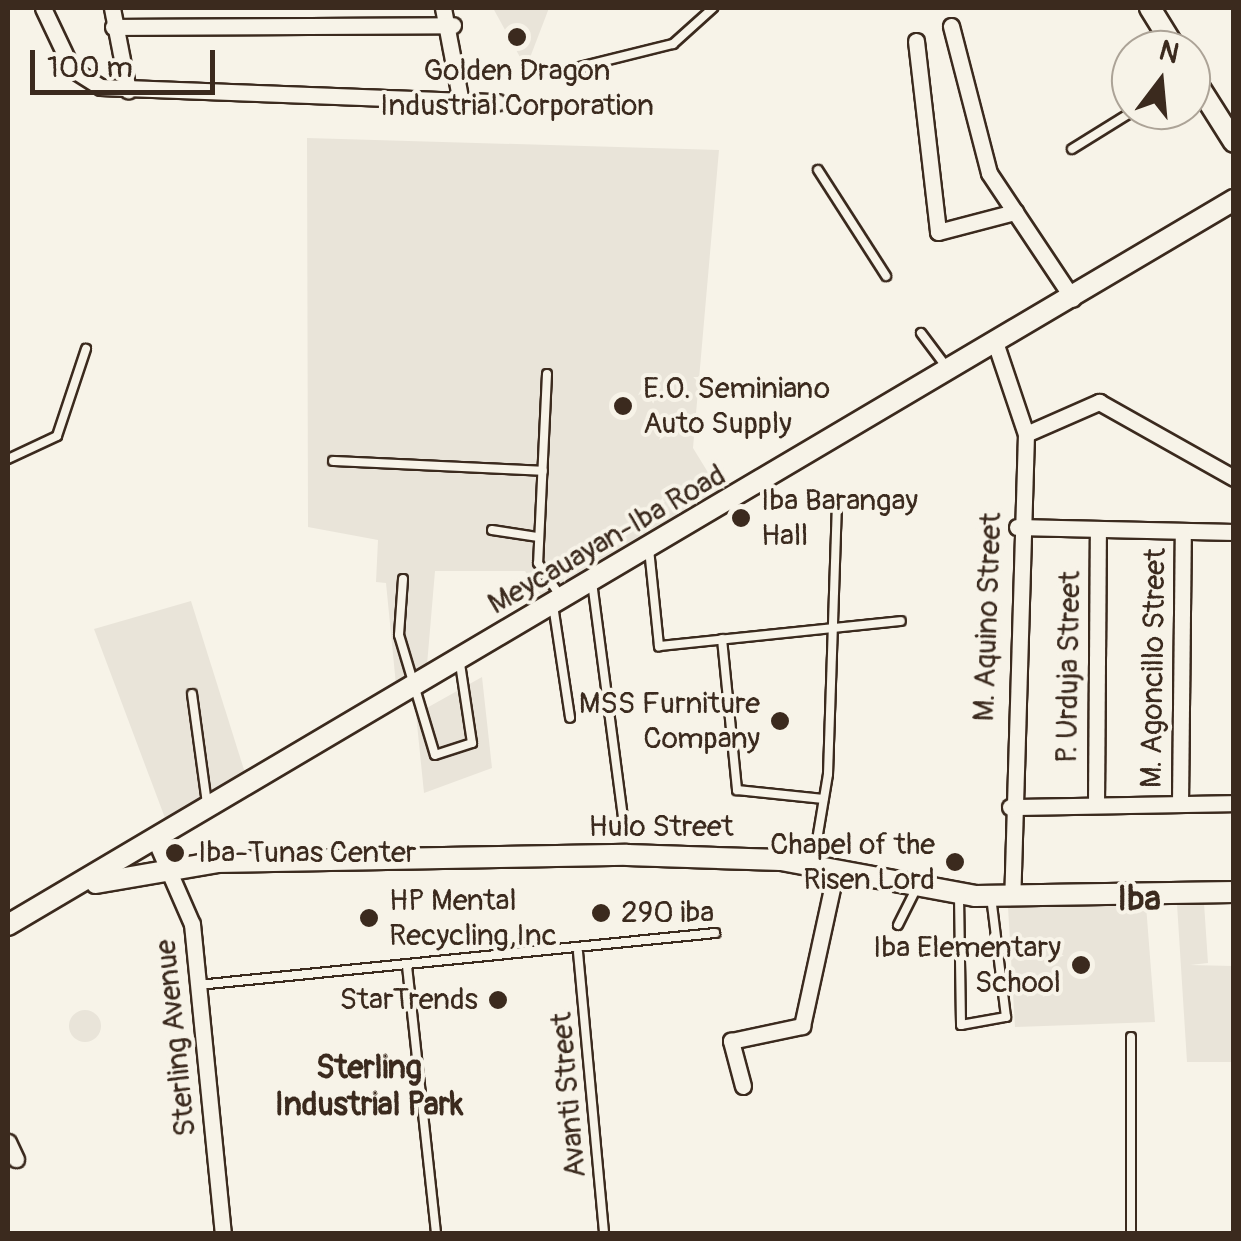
<!DOCTYPE html>
<style>
body{margin:0}
#map{position:relative;width:1241px;height:1241px;overflow:hidden;background:#f7f3e8;font-family:Pangolin,sans-serif}
div>[style]{position:absolute}
[style*='--x']{left:calc(var(--x)*1px);top:calc(var(--y)*1px);width:calc(var(--w)*1px);rotate:calc(var(--a)*1deg)}
.built>*{inset:0;background:#e9e4d9}
.round{border-radius:50%}
.roads{filter:drop-shadow(2px 0 #3b2a1e) drop-shadow(-2px 0 #3b2a1e) drop-shadow(0 2px #3b2a1e) drop-shadow(0 -2px #3b2a1e)}
.lane>*{height:8px;margin:-4px;padding:0 4px;transform-origin:4px;border-radius:4px;background:#f7f3e8}
.street>*{height:15px;margin:-7.5px;padding:0 7.5px;transform-origin:7.5px;border-radius:7.5px;background:#f7f3e8}
.secondary>*{height:20px;margin:-10px;padding:0 10px;transform-origin:10px;border-radius:10px;background:#f7f3e8}
.dots>*{width:28px;height:28px;translate:-50% -50%;box-sizing:border-box;border:5px solid #f7f3e8;border-radius:50%}
span{translate:-50% -50%;white-space:nowrap;text-align:center;line-height:1.15;-webkit-text-stroke:8px #f7f3e8;paint-order:stroke}
.poi-label{font-size:30px;color:#3b2a1e}
.left{translate:0 -50%;text-align:left}
.right{translate:-100% -50%;text-align:right}
.street-label{font-size:30px;color:#3b2a1e}
.neighbourhood-label{font-size:32px;color:#3b2a1e;font-weight:700}
.quarter-label{font-size:35px;color:#3b2a1e;font-weight:700}
.frame{position:absolute;inset:0;border:10px solid #3b2a1e;pointer-events:none}
.north{position:absolute;left:1111px;top:30px;width:100px;height:100px;box-sizing:border-box;background:#f7f3e8;border:2px solid #aca397;border-radius:50%;rotate:16deg;font-size:28px;font-weight:700;line-height:40px;text-align:center;color:#3b2a1e}
.north::after{content:'';display:block;margin:auto;width:35px;height:45px;background:#3b2a1e;clip-path:polygon(50% 0,100% 100%,50% 72%,0 100%)}
.scale{position:absolute;left:30px;top:50px;width:185px;height:45px;box-sizing:border-box;border:5px solid #3b2a1e;border-top:0;padding-left:12px;font-size:30px;line-height:35px;white-space:nowrap;color:#3b2a1e;-webkit-text-stroke:8px #f7f3e8;paint-order:stroke}
</style>
<div id="map">
<div class="built">
<i style="clip-path:polygon(493px 8px,549px 8px,526px 68px)"></i>
<i style="clip-path:polygon(307px 138px,719px 150px,693px 448px,720px 492px,545px 602px,525px 571px,435px 571px,427px 665px,396px 685px,386px 583px,376px 582px,378px 540px,308px 527px)"></i>
<i style="clip-path:polygon(191px 601px,245px 773px,165px 818px,94px 629px)"></i>
<i style="clip-path:polygon(482px 677px,492px 768px,424px 793px,416px 714px)"></i>
<i style="clip-path:polygon(1204px 903px,1208px 963px,1190px 965px,1233px 966px,1233px 1062px,1187px 1062px,1177px 904px)"></i>
<i style="clip-path:polygon(1146px 905px,1155px 1022px,1015px 1027px,1008px 907px)"></i>
<i class="round" style="left:69px;top:1010px;width:32px;height:32px"></i>
</div>
<div class="roads">
<div class="lane">
<i style="--x:576;--y:68;--w:100;--a:-13.9"></i>
<i style="--x:673;--y:44;--w:54;--a:-42"></i>
<i style="--x:1072;--y:149;--w:74;--a:-31.8"></i>
<i style="--x:818;--y:170;--w:126;--a:57.3"></i>
<i style="--x:921;--y:333;--w:45;--a:53.1"></i>
<i style="--x:547;--y:374;--w:189;--a:92.7"></i>
<i style="--x:538;--y:563;--w:41;--a:55.9"></i>
<i style="--x:8;--y:459;--w:54;--a:-25.1"></i>
<i style="--x:57;--y:436;--w:92;--a:-71.6"></i>
<i style="--x:333;--y:461;--w:210;--a:2.7"></i>
<i style="--x:492;--y:530;--w:47;--a:8.7"></i>
<i style="--x:649;--y:549;--w:98;--a:84.1"></i>
<i style="--x:659;--y:646;--w:243;--a:-5.9"></i>
<i style="--x:403;--y:579;--w:56;--a:94.1"></i>
<i style="--x:399;--y:635;--w:125;--a:73.3"></i>
<i style="--x:435;--y:755;--w:39;--a:-18"></i>
<i style="--x:472;--y:743;--w:80;--a:-98.6"></i>
<i style="--x:592;--y:582;--w:253;--a:82.5"></i>
<i style="--x:553;--y:605;--w:114;--a:81.4"></i>
<i style="--x:722;--y:639;--w:152;--a:84.3"></i>
<i style="--x:737;--y:790;--w:87;--a:5.9"></i>
<i style="--x:192;--y:694;--w:110;--a:82.2"></i>
<i style="--x:813;--y:864;--w:91;--a:-80.5"></i>
<i style="--x:828;--y:774;--w:269;--a:-88.1"></i>
<i style="--x:959;--y:896;--w:129;--a:89.1"></i>
<i style="--x:961;--y:1025;--w:46;--a:-10.1"></i>
<i style="--x:1006;--y:1017;--w:121;--a:-97.1"></i>
<i style="--x:898;--y:925;--w:42;--a:-63.4"></i>
<i style="--x:578;--y:952;--w:283;--a:84.7"></i>
<i style="--x:407;--y:966;--w:270;--a:83.8"></i>
<i style="--x:198;--y:985;--w:520;--a:-5.74"></i>
<i style="--x:1131;--y:1037;--w:197;--a:90"></i>
</div>
<div class="street">
<i style="--x:43;--y:8;--w:68;--a:64.6"></i>
<i style="--x:72;--y:69;--w:34;--a:32"></i>
<i style="--x:101;--y:87;--w:397;--a:2.2"></i>
<i style="--x:112;--y:8;--w:84;--a:79"></i>
<i style="--x:443;--y:8;--w:91;--a:79.2"></i>
<i style="--x:951;--y:26;--w:152;--a:75.5"></i>
<i style="--x:989;--y:173;--w:151;--a:56.3"></i>
<i style="--x:113;--y:27;--w:340;--a:-0.3"></i>
<i style="--x:916;--y:41;--w:192;--a:83.4"></i>
<i style="--x:938;--y:232;--w:80;--a:-14.6"></i>
<i style="--x:996;--y:345;--w:94;--a:71.4"></i>
<i style="--x:1026;--y:434;--w:463;--a:91.7"></i>
<i style="--x:1026;--y:434;--w:80;--a:-23.7"></i>
<i style="--x:1099;--y:402;--w:155;--a:29.4"></i>
<i style="--x:1017;--y:527;--w:217;--a:1.3"></i>
<i style="--x:1180;--y:804;--w:272;--a:-89.4"></i>
<i style="--x:1096;--y:805;--w:275;--a:-89.6"></i>
<i style="--x:1010;--y:807;--w:224;--a:-1"></i>
<i style="--x:157;--y:844;--w:87;--a:66.4"></i>
<i style="--x:192;--y:924;--w:312;--a:84.3"></i>
<i style="--x:743;--y:1086;--w:47;--a:-104.9"></i>
<i style="--x:731;--y:1041;--w:73;--a:-11.9"></i>
<i style="--x:802;--y:1026;--w:160;--a:-77.7"></i>
<i style="--x:8;--y:1142;--w:19;--a:65"></i>
</div>
<div class="secondary">
<i style="--x:1150;--y:8;--w:49;--a:58.2"></i>
<i style="--x:1191;--y:74;--w:80;--a:57.7"></i>
<i style="--x:96;--y:883;--w:123;--a:-9.8"></i>
<i style="--x:217;--y:862;--w:410;--a:-1"></i>
<i style="--x:627;--y:855;--w:154;--a:1.9"></i>
<i style="--x:781;--y:860;--w:197;--a:10.5"></i>
<i style="--x:975;--y:896;--w:259;--a:-0.9"></i>
<i style="--x:8;--y:925;--w:1424;--a:-30.6"></i>
</div>
</div>
<div class="dots">
<i style="left:517px;top:37px;background:#3b2a1e"></i>
<i style="left:623px;top:406px;background:#3b2a1e"></i>
<i style="left:741px;top:518px;background:#3b2a1e"></i>
<i style="left:780px;top:721px;background:#3b2a1e"></i>
<i style="left:175px;top:853px;background:#3b2a1e"></i>
<i style="left:955px;top:862px;background:#3b2a1e"></i>
<i style="left:601px;top:913px;background:#3b2a1e"></i>
<i style="left:369px;top:918px;background:#3b2a1e"></i>
<i style="left:1081px;top:965px;background:#3b2a1e"></i>
<i style="left:498px;top:1000px;background:#3b2a1e"></i>
</div>
<div class="poi-label">
<span style="left:517px;top:88px">Golden Dragon<br>Industrial Corporation</span>
<span class="left" style="left:643px;top:406px">E.O. Seminiano<br>Auto Supply</span>
<span class="left" style="left:761px;top:518px">Iba Barangay<br>Hall</span>
<span class="right" style="left:760px;top:721px">MSS Furniture<br>Company</span>
<span class="right" style="left:935px;top:862px">Chapel of the<br>Risen Lord</span>
<span class="left" style="left:198px;top:853px">Iba-Tunas Center</span>
<span class="left" style="left:389px;top:918px">HP Mental<br>Recycling,Inc</span>
<span class="left" style="left:621px;top:913px">290 iba</span>
<span class="right" style="left:1061px;top:965px">Iba Elementary<br>School</span>
<span class="right" style="left:478px;top:1000px">StarTrends</span>
</div>
<div class="street-label">
<span style="left:607px;top:540px;rotate:-30deg">Meycauayan-Iba Road</span>
<span style="left:988px;top:617px;rotate:-88deg">M. Aquino Street</span>
<span style="left:1069px;top:667px;rotate:-89deg">P. Urduja Street</span>
<span style="left:1154px;top:668px;rotate:-89deg">M. Agoncillo Street</span>
<span style="left:661px;top:827px">Hulo Street</span>
<span style="left:176px;top:1038px;rotate:-96deg">Sterling Avenue</span>
<span style="left:569px;top:1095px;rotate:-95deg">Avanti Street</span>
</div>
<div class="neighbourhood-label">
<span style="left:369px;top:1087px">Sterling<br>Industrial Park</span>
</div>
<div class="quarter-label">
<span style="left:1139px;top:899px">Iba</span>
</div>
<div class="frame"></div>
<div class="north">N</div>
<div class="scale">100 m</div>
</div>
